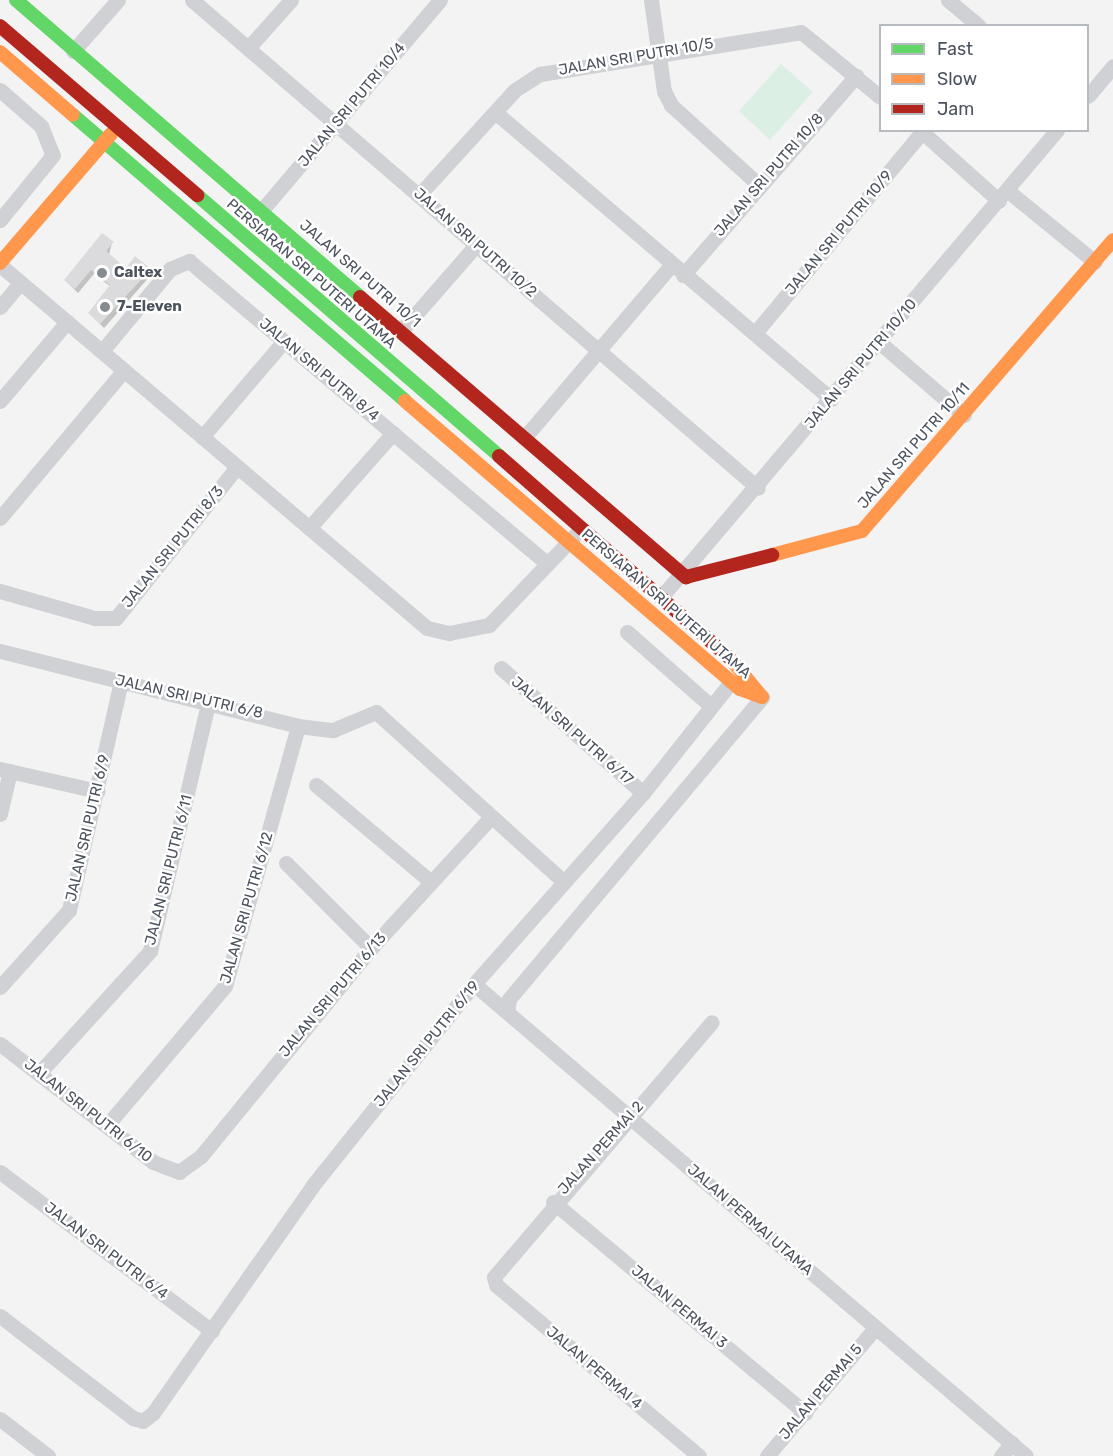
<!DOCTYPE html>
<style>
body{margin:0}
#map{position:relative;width:1113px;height:1456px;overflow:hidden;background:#f3f3f3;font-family:Rubik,sans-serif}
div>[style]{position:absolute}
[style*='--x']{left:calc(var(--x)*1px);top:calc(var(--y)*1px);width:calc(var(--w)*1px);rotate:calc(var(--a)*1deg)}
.green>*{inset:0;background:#dbefe5}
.shadow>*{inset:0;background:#0003}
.building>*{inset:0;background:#dbdbdd}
.street>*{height:15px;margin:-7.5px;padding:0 7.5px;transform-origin:7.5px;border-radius:7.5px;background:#cfd1d4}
.fast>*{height:14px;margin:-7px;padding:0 7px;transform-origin:7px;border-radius:7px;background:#63d668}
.slow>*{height:14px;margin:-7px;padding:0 7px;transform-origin:7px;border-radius:7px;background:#ff974d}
.jam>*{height:14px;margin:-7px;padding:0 7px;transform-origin:7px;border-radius:7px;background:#b3261e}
.dots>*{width:16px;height:16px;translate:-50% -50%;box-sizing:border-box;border:3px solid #fff;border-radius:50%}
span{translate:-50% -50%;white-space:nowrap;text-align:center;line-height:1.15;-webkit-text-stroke:5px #fff;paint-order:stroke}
.street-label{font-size:15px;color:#4c535e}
.poi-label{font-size:15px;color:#4c535e;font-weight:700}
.left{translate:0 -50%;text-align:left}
.legend{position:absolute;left:879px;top:24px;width:210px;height:108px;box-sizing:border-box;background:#fff;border:2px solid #b7babf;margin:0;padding:8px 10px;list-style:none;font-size:18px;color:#4c535e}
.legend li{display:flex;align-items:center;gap:12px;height:30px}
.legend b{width:30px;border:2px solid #b7babf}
</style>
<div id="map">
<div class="green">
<i style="clip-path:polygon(781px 64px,813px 92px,770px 140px,739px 111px)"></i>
</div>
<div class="shadow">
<i style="clip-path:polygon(112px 243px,109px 255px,126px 270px,149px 270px,152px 274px,104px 328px,90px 314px,111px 287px,94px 274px,78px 293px,65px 280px)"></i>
</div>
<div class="building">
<i style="clip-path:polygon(102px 233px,114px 242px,106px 251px,126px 268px,135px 256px,151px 269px,100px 324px,88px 313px,110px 285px,91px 270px,75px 289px,64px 280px)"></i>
</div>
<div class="street">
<i style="--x:192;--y:0;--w:747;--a:40.77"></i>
<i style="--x:651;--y:0;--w:92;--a:81.9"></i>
<i style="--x:664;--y:91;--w:16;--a:63"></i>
<i style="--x:671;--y:105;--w:120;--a:42.3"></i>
<i style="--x:948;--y:0;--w:40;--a:40"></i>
<i style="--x:249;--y:47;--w:63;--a:-48.2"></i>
<i style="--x:73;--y:51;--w:68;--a:-48.6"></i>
<i style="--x:0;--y:90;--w:55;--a:41.3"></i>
<i style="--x:41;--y:126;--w:31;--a:68"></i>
<i style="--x:53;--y:155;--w:84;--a:129.2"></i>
<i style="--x:1088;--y:96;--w:39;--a:-50"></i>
<i style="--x:495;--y:112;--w:442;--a:40.5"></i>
<i style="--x:920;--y:130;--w:106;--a:41.9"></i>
<i style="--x:1008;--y:191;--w:112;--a:39.2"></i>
<i style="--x:419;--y:195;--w:142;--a:-47.6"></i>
<i style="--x:515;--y:90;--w:30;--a:-33"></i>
<i style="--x:540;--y:74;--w:264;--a:-9.1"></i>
<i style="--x:801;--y:32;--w:102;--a:39.4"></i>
<i style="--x:262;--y:210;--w:275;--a:-49.7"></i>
<i style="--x:0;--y:265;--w:560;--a:40.37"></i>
<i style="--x:427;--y:628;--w:23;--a:13"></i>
<i style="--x:449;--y:633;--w:41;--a:-11.3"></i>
<i style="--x:489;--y:625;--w:123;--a:-46.3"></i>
<i style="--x:683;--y:275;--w:264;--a:-49"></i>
<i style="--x:0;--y:307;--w:31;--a:-50"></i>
<i style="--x:401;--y:331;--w:116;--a:-48.9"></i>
<i style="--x:755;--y:333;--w:261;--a:-50.3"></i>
<i style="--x:879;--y:342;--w:112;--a:40.7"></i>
<i style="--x:102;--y:351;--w:107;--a:-50.3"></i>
<i style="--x:170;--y:269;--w:21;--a:-23"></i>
<i style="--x:189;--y:261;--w:468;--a:40.2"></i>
<i style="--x:0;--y:401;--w:104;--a:-49.7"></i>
<i style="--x:202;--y:437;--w:126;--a:-49.5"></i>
<i style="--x:524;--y:438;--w:227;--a:-49.6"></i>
<i style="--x:0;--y:518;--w:193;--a:-50"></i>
<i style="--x:309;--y:528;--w:127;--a:-48.5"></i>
<i style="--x:0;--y:591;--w:99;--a:15.9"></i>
<i style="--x:95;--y:618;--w:21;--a:0"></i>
<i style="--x:116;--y:618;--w:193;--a:-51.3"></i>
<i style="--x:662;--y:596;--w:611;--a:-49.71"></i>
<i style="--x:627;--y:632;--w:112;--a:41.4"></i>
<i style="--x:0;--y:651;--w:307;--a:14.1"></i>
<i style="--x:298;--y:726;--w:35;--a:7"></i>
<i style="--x:333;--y:730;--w:47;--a:-22.7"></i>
<i style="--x:376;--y:712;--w:252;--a:42.1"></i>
<i style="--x:501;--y:668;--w:189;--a:41.4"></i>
<i style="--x:0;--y:769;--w:100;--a:12.7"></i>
<i style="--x:316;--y:785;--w:150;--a:40.1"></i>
<i style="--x:0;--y:814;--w:44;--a:-76.9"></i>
<i style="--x:286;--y:863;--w:120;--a:45"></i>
<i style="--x:474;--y:984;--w:726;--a:40.53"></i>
<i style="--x:0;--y:987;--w:103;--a:-48.1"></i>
<i style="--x:69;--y:910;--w:235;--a:-77.2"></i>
<i style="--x:507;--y:1012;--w:13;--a:-81"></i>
<i style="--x:509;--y:999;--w:394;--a:-50"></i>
<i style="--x:0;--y:1044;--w:193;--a:37.6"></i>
<i style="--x:153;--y:1162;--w:28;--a:21"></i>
<i style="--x:179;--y:1172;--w:27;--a:-36"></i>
<i style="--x:201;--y:1156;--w:269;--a:-50.7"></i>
<i style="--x:371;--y:948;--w:176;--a:-47.5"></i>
<i style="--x:40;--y:1072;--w:164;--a:-47.7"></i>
<i style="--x:150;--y:951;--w:258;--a:-76.8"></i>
<i style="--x:108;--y:1124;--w:181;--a:-49.7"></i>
<i style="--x:225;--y:986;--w:270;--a:-74.3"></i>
<i style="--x:0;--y:1172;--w:265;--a:36.9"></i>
<i style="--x:553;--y:1202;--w:329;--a:39.9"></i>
<i style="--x:0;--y:1316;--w:168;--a:37.5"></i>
<i style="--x:133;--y:1418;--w:10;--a:17"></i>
<i style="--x:143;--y:1421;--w:13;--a:-39"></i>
<i style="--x:153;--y:1413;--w:279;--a:-54.9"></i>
<i style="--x:313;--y:1185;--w:258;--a:-51.3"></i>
<i style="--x:474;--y:984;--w:255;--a:-48.5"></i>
<i style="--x:643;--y:793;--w:142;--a:-51.6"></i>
<i style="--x:0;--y:1419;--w:61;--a:37.6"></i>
<i style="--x:699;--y:1456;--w:265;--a:-139.9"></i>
<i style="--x:496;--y:1285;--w:8;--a:-104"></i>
<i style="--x:494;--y:1277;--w:335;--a:-49.5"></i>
<i style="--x:767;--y:1456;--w:167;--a:-49.8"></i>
<i style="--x:1001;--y:1456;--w:17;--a:-50"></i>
</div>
<div class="fast">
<i style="--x:16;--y:0;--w:454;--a:40.8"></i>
<i style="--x:73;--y:115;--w:438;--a:40.7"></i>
<i style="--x:197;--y:195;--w:399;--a:40.8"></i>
</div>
<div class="slow">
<i style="--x:0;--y:52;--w:96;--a:40.8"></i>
<i style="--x:0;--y:263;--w:170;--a:-49.3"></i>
<i style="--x:405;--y:401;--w:442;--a:40.7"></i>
<i style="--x:740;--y:689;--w:23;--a:20"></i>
<i style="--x:762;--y:697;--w:52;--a:-129.5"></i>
<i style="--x:772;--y:555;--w:93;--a:-14.9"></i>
<i style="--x:862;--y:531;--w:384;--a:-49.2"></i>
</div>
<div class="jam">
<i style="--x:0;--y:26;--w:260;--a:40.6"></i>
<i style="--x:360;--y:297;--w:430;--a:40.7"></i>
<i style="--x:686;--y:577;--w:89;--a:-14.3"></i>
<i style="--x:499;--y:456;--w:305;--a:41.2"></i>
</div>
<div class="dots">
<i style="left:102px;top:273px;background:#868b92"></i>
<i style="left:105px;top:307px;background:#868b92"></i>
</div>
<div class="street-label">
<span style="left:636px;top:57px;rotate:-10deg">JALAN SRI PUTRI 10/5</span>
<span style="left:352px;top:105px;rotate:-50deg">JALAN SRI PUTRI 10/4</span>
<span style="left:769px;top:175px;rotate:-49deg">JALAN SRI PUTRI 10/8</span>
<span style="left:839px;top:233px;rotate:-50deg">JALAN SRI PUTRI 10/9</span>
<span style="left:475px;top:243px;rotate:41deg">JALAN SRI PUTRI 10/2</span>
<span style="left:311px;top:274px;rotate:41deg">PERSIARAN SRI PUTERI UTAMA</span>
<span style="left:360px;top:274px;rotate:41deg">JALAN SRI PUTRI 10/1</span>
<span style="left:861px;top:364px;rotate:-50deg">JALAN SRI PUTRI 10/10</span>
<span style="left:319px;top:370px;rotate:40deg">JALAN SRI PUTRI 8/4</span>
<span style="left:914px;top:446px;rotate:-49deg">JALAN SRI PUTRI 10/11</span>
<span style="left:173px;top:547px;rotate:-51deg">JALAN SRI PUTRI 8/3</span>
<span style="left:666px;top:604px;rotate:41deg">PERSIARAN SRI PUTERI UTAMA</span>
<span style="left:189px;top:697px;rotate:13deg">JALAN SRI PUTRI 6/8</span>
<span style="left:572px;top:731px;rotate:41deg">JALAN SRI PUTRI 6/17</span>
<span style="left:88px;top:828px;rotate:-77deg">JALAN SRI PUTRI 6/9</span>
<span style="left:169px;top:870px;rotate:-76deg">JALAN SRI PUTRI 6/11</span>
<span style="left:247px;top:908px;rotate:-74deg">JALAN SRI PUTRI 6/12</span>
<span style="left:333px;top:995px;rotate:-50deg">JALAN SRI PUTRI 6/13</span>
<span style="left:427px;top:1044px;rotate:-51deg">JALAN SRI PUTRI 6/19</span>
<span style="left:88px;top:1111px;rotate:38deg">JALAN SRI PUTRI 6/10</span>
<span style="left:601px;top:1148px;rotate:-48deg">JALAN PERMAI 2</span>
<span style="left:750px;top:1220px;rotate:41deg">JALAN PERMAI UTAMA</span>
<span style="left:106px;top:1251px;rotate:37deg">JALAN SRI PUTRI 6/4</span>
<span style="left:679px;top:1307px;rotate:40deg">JALAN PERMAI 3</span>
<span style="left:594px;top:1368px;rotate:40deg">JALAN PERMAI 4</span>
<span style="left:821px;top:1392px;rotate:-50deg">JALAN PERMAI 5</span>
</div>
<div class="poi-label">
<span class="left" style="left:114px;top:273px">Caltex</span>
<span class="left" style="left:117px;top:307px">7-Eleven</span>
</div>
<ul class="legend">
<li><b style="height:8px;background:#63d668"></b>Fast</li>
<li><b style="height:8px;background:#ff974d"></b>Slow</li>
<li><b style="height:8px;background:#b3261e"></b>Jam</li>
</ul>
</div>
